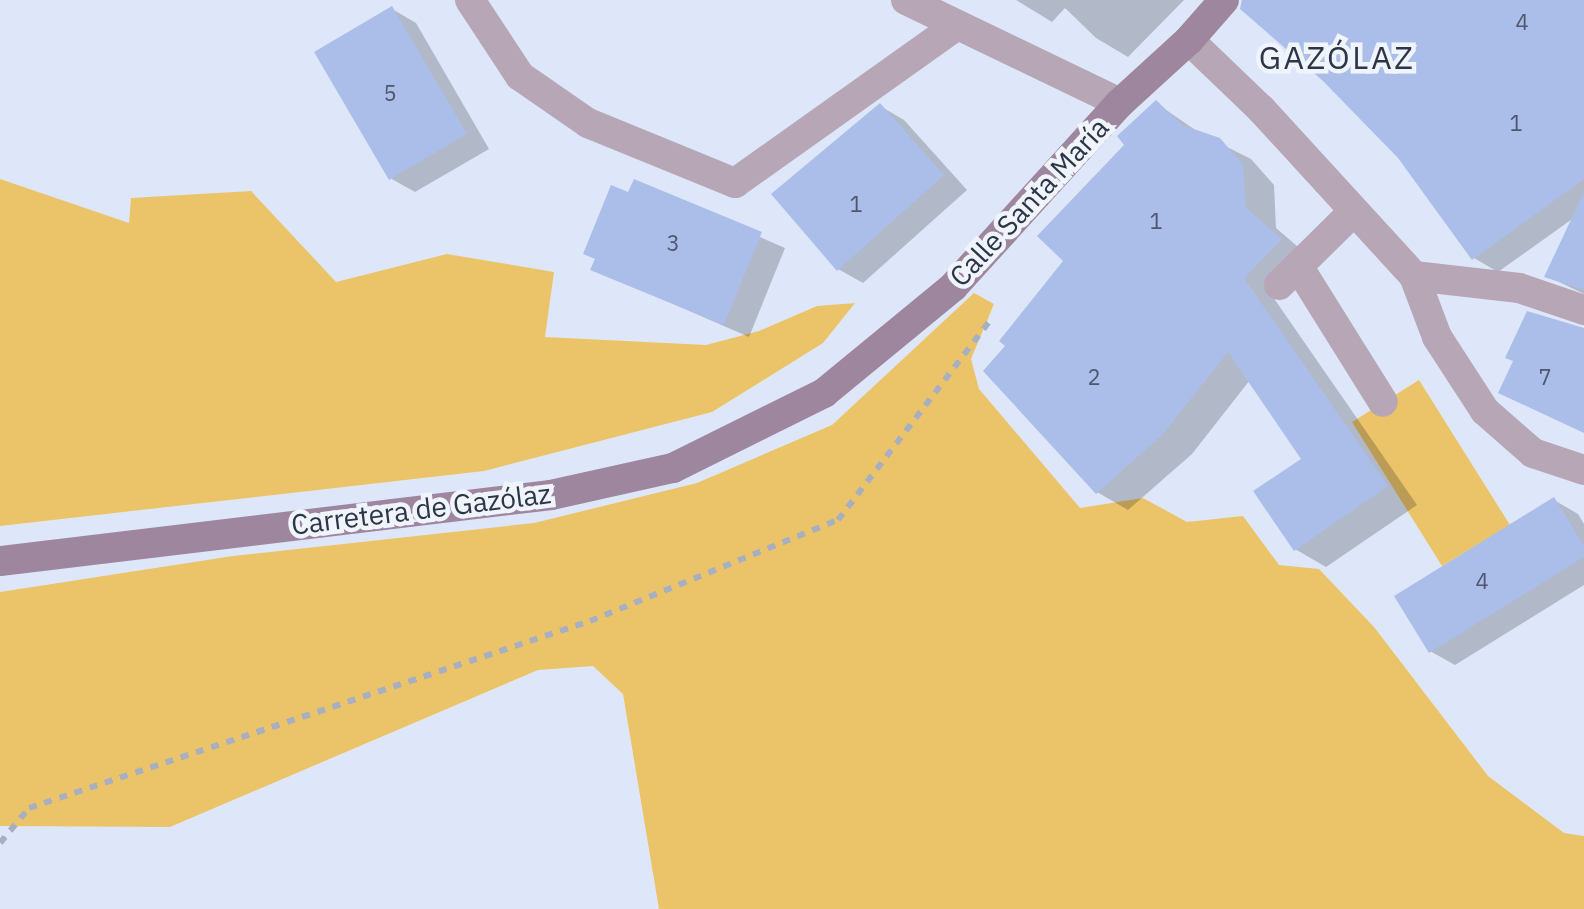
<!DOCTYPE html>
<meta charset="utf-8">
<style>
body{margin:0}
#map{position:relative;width:1584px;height:909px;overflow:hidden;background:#dee7f9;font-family:"IBM Plex Sans",sans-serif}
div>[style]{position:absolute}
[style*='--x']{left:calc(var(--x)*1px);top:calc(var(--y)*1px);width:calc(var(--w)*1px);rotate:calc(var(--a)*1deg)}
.green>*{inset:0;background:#ebc46a}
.shadow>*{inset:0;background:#0003}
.building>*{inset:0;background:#abbee9}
.path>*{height:6px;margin-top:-3px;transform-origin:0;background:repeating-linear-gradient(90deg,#a7afc1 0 8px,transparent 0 16px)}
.street>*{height:30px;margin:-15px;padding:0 15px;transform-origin:15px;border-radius:15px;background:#b6a6b6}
.secondary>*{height:30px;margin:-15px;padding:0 15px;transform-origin:15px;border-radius:15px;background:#9e869e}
span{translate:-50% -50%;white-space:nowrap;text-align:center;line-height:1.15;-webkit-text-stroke:9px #f0f4fd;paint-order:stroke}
.number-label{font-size:22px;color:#4d5770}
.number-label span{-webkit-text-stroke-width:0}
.street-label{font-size:28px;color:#2e3547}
.quarter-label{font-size:32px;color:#2e3547;letter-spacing:2.5px}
</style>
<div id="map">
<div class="green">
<i style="clip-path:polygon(0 179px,129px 223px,131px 198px,251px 191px,336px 282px,447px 254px,554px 272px,545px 337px,706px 345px,759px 331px,817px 306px,855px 303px,823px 343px,712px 412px,484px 471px,0 526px)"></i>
<i style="clip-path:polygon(974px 293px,994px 304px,971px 359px,979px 389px,1080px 508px,1143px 498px,1187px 522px,1243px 516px,1279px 565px,1319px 569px,1374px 627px,1488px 776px,1564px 833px,1584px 836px,1584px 909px,659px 909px,623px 694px,593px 666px,538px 670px,170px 827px,0 826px,0 592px,233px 556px,534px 523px,697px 483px,832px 425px)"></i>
<i style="clip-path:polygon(1419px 380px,1510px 525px,1442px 566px,1352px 422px)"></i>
</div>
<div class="shadow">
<i style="clip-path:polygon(1016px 0,1184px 0,1128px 57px,1096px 38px,1065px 8px,1052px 22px)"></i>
<i style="clip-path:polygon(1272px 0,1584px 0,1584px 294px,1547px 276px,1575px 217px,1498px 272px,1474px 258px,1400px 156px)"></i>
<i style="clip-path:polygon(392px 9px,416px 23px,489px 149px,415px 192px,390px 178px)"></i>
<i style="clip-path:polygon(1156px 103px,1201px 134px,1251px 159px,1274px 185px,1276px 228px,1311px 258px,1273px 297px,1417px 505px,1326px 567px,1295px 549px,1305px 459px,1250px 380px,1192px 454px,1128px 510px,1097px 492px,1008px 346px,1066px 260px,1128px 145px)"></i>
<i style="clip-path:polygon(880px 106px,904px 120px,967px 190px,863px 283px,838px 269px)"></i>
<i style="clip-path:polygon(635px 182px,785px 248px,749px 337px,593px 269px)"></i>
<i style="clip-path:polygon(1554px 500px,1578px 514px,1584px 524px,1584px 585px,1455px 665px,1430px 651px)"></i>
</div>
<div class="building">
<i style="clip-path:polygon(1242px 0,1584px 0,1584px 179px,1472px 260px,1398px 158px,1323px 81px,1240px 9px)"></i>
<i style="clip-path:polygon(392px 6px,467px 134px,389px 180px,314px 52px)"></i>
<i style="clip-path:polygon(1156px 100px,1182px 125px,1220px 138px,1243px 165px,1246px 208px,1282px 239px,1244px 278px,1388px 486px,1294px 551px,1253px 491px,1301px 459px,1228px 352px,1162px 435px,1096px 494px,983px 371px,1005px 346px,999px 341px,1063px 261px,1037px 236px,1124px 145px,1117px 136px)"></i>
<i style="clip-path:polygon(880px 103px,944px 175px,837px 271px,771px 194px)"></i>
<i style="clip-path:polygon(634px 179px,762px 232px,724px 325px,590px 270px,595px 259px,583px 254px,611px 185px,628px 192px)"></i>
<i style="clip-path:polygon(1584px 192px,1584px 290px,1544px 277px)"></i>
<i style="clip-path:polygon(1527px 311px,1584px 328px,1584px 433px,1498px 393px,1513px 361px,1505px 358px)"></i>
<i style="clip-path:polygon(1554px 497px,1584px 546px,1584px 557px,1429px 653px,1394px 596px)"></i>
</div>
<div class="path">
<i style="--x:0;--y:843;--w:45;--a:-50.4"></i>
<i style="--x:29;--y:808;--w:591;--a:-18.43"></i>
<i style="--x:590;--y:621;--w:268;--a:-22.2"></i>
<i style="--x:838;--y:520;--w:253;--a:-52.7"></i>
</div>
<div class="street">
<i style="--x:470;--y:0;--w:91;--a:56.7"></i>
<i style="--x:520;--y:76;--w:83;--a:34.7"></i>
<i style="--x:588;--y:123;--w:159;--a:22.2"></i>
<i style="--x:735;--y:183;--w:271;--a:-35.4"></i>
<i style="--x:906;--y:0;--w:237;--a:25.7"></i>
<i style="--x:1189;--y:40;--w:100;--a:43.8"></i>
<i style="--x:1261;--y:109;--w:226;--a:47.5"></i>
<i style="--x:1414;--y:276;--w:65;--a:69.3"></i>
<i style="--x:1437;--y:337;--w:88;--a:57"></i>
<i style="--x:1485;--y:411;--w:64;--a:41.2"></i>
<i style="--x:1533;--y:453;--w:54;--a:18.4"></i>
<i style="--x:1298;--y:266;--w:160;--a:58"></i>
<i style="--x:1414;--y:276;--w:106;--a:6.5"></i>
<i style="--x:1519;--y:288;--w:69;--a:18.7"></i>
<i style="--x:1279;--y:285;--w:105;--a:-44.6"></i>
</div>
<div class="secondary">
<i style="--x:0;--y:561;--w:555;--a:-6.83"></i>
<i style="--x:551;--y:495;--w:125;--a:-12.5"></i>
<i style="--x:673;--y:468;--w:169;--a:-26.4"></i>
<i style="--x:824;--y:393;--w:167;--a:-39.4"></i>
<i style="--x:953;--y:287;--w:248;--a:-47.8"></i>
<i style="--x:1120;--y:103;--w:93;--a:-42.4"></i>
<i style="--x:1189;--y:40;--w:53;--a:-48.8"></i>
</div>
<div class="number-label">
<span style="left:1522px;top:22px">4</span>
<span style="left:390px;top:93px">5</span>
<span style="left:1516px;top:123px">1</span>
<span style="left:856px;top:204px">1</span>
<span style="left:1156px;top:221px">1</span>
<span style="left:673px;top:243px">3</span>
<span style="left:1094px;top:377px">2</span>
<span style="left:1545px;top:377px">7</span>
<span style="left:1482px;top:581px">4</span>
</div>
<div class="street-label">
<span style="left:1029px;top:202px;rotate:-47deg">Calle Santa María</span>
<span style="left:421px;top:509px;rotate:-7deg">Carretera de Gazólaz</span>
</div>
<div class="quarter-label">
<span style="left:1337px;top:57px">GAZÓLAZ</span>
</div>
</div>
